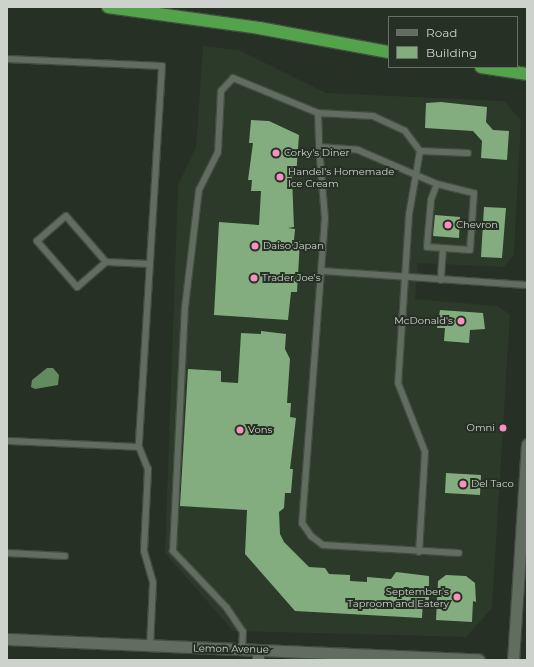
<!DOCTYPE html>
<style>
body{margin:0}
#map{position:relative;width:534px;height:667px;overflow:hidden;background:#263024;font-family:Montserrat,sans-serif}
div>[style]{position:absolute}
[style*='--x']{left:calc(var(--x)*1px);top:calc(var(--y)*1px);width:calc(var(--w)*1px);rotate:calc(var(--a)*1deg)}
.built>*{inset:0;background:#2b3a29}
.water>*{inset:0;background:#648b5f}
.building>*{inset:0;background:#84ad7f}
.roads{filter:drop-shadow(1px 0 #434c42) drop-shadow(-1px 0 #434c42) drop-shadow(0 1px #434c42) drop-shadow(0 -1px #434c42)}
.service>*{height:6px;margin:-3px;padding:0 3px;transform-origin:3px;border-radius:3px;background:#616d5f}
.minor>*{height:11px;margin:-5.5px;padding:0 5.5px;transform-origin:5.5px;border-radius:5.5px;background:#616d5f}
.tertiary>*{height:11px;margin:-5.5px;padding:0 5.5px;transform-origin:5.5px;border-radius:5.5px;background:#616d5f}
.secondary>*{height:11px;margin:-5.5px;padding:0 5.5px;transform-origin:5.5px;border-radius:5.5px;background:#616d5f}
.motorway>*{height:12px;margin:-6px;padding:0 6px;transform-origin:6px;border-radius:6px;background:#53a34b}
.dots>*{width:11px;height:11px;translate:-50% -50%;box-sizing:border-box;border:2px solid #263024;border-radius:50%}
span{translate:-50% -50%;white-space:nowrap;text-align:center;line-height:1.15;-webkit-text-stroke:4px #263024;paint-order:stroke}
.poi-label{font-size:10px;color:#cdd3cc}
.left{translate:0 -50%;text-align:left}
.right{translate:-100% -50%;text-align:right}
.street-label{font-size:10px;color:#cdd3cc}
.frame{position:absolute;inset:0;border:8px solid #cdd3cc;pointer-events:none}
.legend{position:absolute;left:388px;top:16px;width:130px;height:52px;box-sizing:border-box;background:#263024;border:1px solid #697167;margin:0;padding:5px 7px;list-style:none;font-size:12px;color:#cdd3cc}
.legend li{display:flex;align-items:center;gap:8px;height:20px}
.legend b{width:20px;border:1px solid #697167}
</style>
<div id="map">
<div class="built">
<i style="clip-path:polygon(203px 46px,239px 50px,326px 93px,504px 101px,521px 120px,514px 255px,504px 267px,418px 263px,415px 299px,497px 306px,510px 314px,492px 608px,466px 637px,233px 631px,165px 553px,178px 185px,196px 147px)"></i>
</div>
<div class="water">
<i style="clip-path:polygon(47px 368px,53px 368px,59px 375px,58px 385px,35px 389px,31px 387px,32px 380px)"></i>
</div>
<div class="building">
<i style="clip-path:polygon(441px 102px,487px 107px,486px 122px,493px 130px,509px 131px,507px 160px,481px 158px,482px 141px,473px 131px,425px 128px,426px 103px)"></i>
<i style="clip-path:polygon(251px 120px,269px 121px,299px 135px,296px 177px,292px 177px,294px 227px,288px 228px,295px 229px,294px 240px,300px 241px,297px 292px,291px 292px,288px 320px,214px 315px,219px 222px,259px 225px,261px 191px,251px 191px,252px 180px,248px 180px,253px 143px,249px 143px)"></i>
<i style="clip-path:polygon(484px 207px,506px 208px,502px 258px,481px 257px)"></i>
<i style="clip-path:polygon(435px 215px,460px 217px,459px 238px,433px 236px)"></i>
<i style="clip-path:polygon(440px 310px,483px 313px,485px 329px,470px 330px,469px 343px,444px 341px,445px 328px,437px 328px)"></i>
<i style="clip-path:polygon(261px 331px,286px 334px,285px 349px,290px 359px,287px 403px,291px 403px,290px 417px,296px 418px,290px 469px,293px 469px,291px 493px,285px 493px,284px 508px,279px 512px,280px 534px,284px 542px,309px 567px,325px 568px,329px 574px,350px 575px,350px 581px,367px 582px,367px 577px,391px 579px,396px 572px,429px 576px,429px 602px,423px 601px,422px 618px,295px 611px,245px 554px,247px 510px,180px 506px,188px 369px,221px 371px,221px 382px,238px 383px,241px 333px,261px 334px)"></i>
<i style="clip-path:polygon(446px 473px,481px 475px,480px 495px,445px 493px)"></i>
<i style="clip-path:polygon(446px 575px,466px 576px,475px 583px,476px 602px,473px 601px,472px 622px,436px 620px,438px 581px)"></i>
</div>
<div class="roads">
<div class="service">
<i style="--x:7;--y:59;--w:155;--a:2.6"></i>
<i style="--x:162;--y:66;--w:382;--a:93.5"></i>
<i style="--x:139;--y:447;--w:24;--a:68"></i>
<i style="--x:148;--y:469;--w:82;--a:92.8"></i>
<i style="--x:144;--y:551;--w:33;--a:74"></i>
<i style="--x:153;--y:583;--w:63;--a:92.7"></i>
<i style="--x:318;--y:113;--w:55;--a:3.1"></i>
<i style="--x:373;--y:116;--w:35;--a:25"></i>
<i style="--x:405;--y:131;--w:25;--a:53"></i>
<i style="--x:420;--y:151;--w:65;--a:99.8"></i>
<i style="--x:409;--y:215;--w:168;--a:93.7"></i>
<i style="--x:398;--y:383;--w:74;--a:68.6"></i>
<i style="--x:425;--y:452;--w:100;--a:93.4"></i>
<i style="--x:319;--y:147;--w:71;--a:85.2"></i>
<i style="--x:325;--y:218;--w:306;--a:94.3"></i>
<i style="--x:302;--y:523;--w:16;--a:55"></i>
<i style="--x:311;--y:536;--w:15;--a:37"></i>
<i style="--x:323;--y:545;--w:136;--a:3.4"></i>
<i style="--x:420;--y:151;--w:48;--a:2.4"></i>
<i style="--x:437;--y:184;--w:38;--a:14"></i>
<i style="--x:474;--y:193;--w:57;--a:94"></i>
<i style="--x:470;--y:250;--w:27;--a:-176"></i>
<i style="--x:66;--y:216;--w:61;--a:49"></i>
<i style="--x:106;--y:262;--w:38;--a:139"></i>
<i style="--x:77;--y:287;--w:61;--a:-131"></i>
<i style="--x:37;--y:241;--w:38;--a:-41"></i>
<i style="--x:106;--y:262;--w:44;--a:2.6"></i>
<i style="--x:322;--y:271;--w:205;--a:3.9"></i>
<i style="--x:7;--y:441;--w:132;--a:2.6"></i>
<i style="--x:7;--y:553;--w:58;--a:3"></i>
<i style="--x:242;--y:649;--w:17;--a:-87"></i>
<i style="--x:243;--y:632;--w:29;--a:-124"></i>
<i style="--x:227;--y:608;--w:79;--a:-133.5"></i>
<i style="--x:173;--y:551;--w:244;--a:-87.2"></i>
<i style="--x:185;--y:307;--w:118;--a:-83.2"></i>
<i style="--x:199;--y:190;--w:42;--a:-63.4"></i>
<i style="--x:218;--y:152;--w:61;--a:-87.2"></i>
<i style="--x:221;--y:91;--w:18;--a:-47"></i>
<i style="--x:233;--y:78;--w:92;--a:22.4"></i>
<i style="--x:318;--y:113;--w:34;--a:88"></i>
<i style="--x:319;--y:147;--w:39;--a:4"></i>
<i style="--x:358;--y:150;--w:86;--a:23.3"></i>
<i style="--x:437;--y:184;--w:17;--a:111"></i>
<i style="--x:431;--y:200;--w:47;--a:94.9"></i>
<i style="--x:427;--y:247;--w:16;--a:4"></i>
<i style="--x:443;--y:248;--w:32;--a:94"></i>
</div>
<div class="minor">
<i style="--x:258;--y:660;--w:10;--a:-90"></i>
</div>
<div class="tertiary">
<i style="--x:7;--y:639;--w:472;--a:2.5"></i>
</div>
<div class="secondary">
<i style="--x:513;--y:660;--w:216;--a:-86.3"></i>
</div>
<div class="motorway">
<i style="--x:108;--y:7;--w:152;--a:7.9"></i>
<i style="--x:259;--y:28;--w:132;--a:10.5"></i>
<i style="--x:481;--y:67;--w:47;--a:8.7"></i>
</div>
</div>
<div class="dots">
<i style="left:276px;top:153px;background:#fc8fc1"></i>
<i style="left:280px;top:177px;background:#fc8fc1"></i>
<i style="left:448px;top:225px;background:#fc8fc1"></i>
<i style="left:255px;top:246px;background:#fc8fc1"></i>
<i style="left:254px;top:278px;background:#fc8fc1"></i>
<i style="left:461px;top:321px;background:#fc8fc1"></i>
<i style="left:503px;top:428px;background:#fc8fc1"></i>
<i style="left:240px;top:430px;background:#fc8fc1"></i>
<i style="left:463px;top:484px;background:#fc8fc1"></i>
<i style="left:457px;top:597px;background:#fc8fc1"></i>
</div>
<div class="poi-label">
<span class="left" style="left:284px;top:153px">Corky's Diner</span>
<span class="left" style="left:288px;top:177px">Handel's Homemade<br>Ice Cream</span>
<span class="left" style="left:456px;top:225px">Chevron</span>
<span class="left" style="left:263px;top:246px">Daiso Japan</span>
<span class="left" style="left:262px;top:278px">Trader Joe's</span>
<span class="right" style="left:453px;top:321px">McDonald's</span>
<span class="right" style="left:495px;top:428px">Omni</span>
<span class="left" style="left:248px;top:430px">Vons</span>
<span class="left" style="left:471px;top:484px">Del Taco</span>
<span class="right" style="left:449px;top:597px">September's<br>Taproom and Eatery</span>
</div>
<div class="street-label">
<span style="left:231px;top:649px;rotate:1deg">Lemon Avenue</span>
</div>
<div class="frame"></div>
<ul class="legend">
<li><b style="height:5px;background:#616d5f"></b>Road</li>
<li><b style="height:11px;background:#84ad7f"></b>Building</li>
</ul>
</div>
